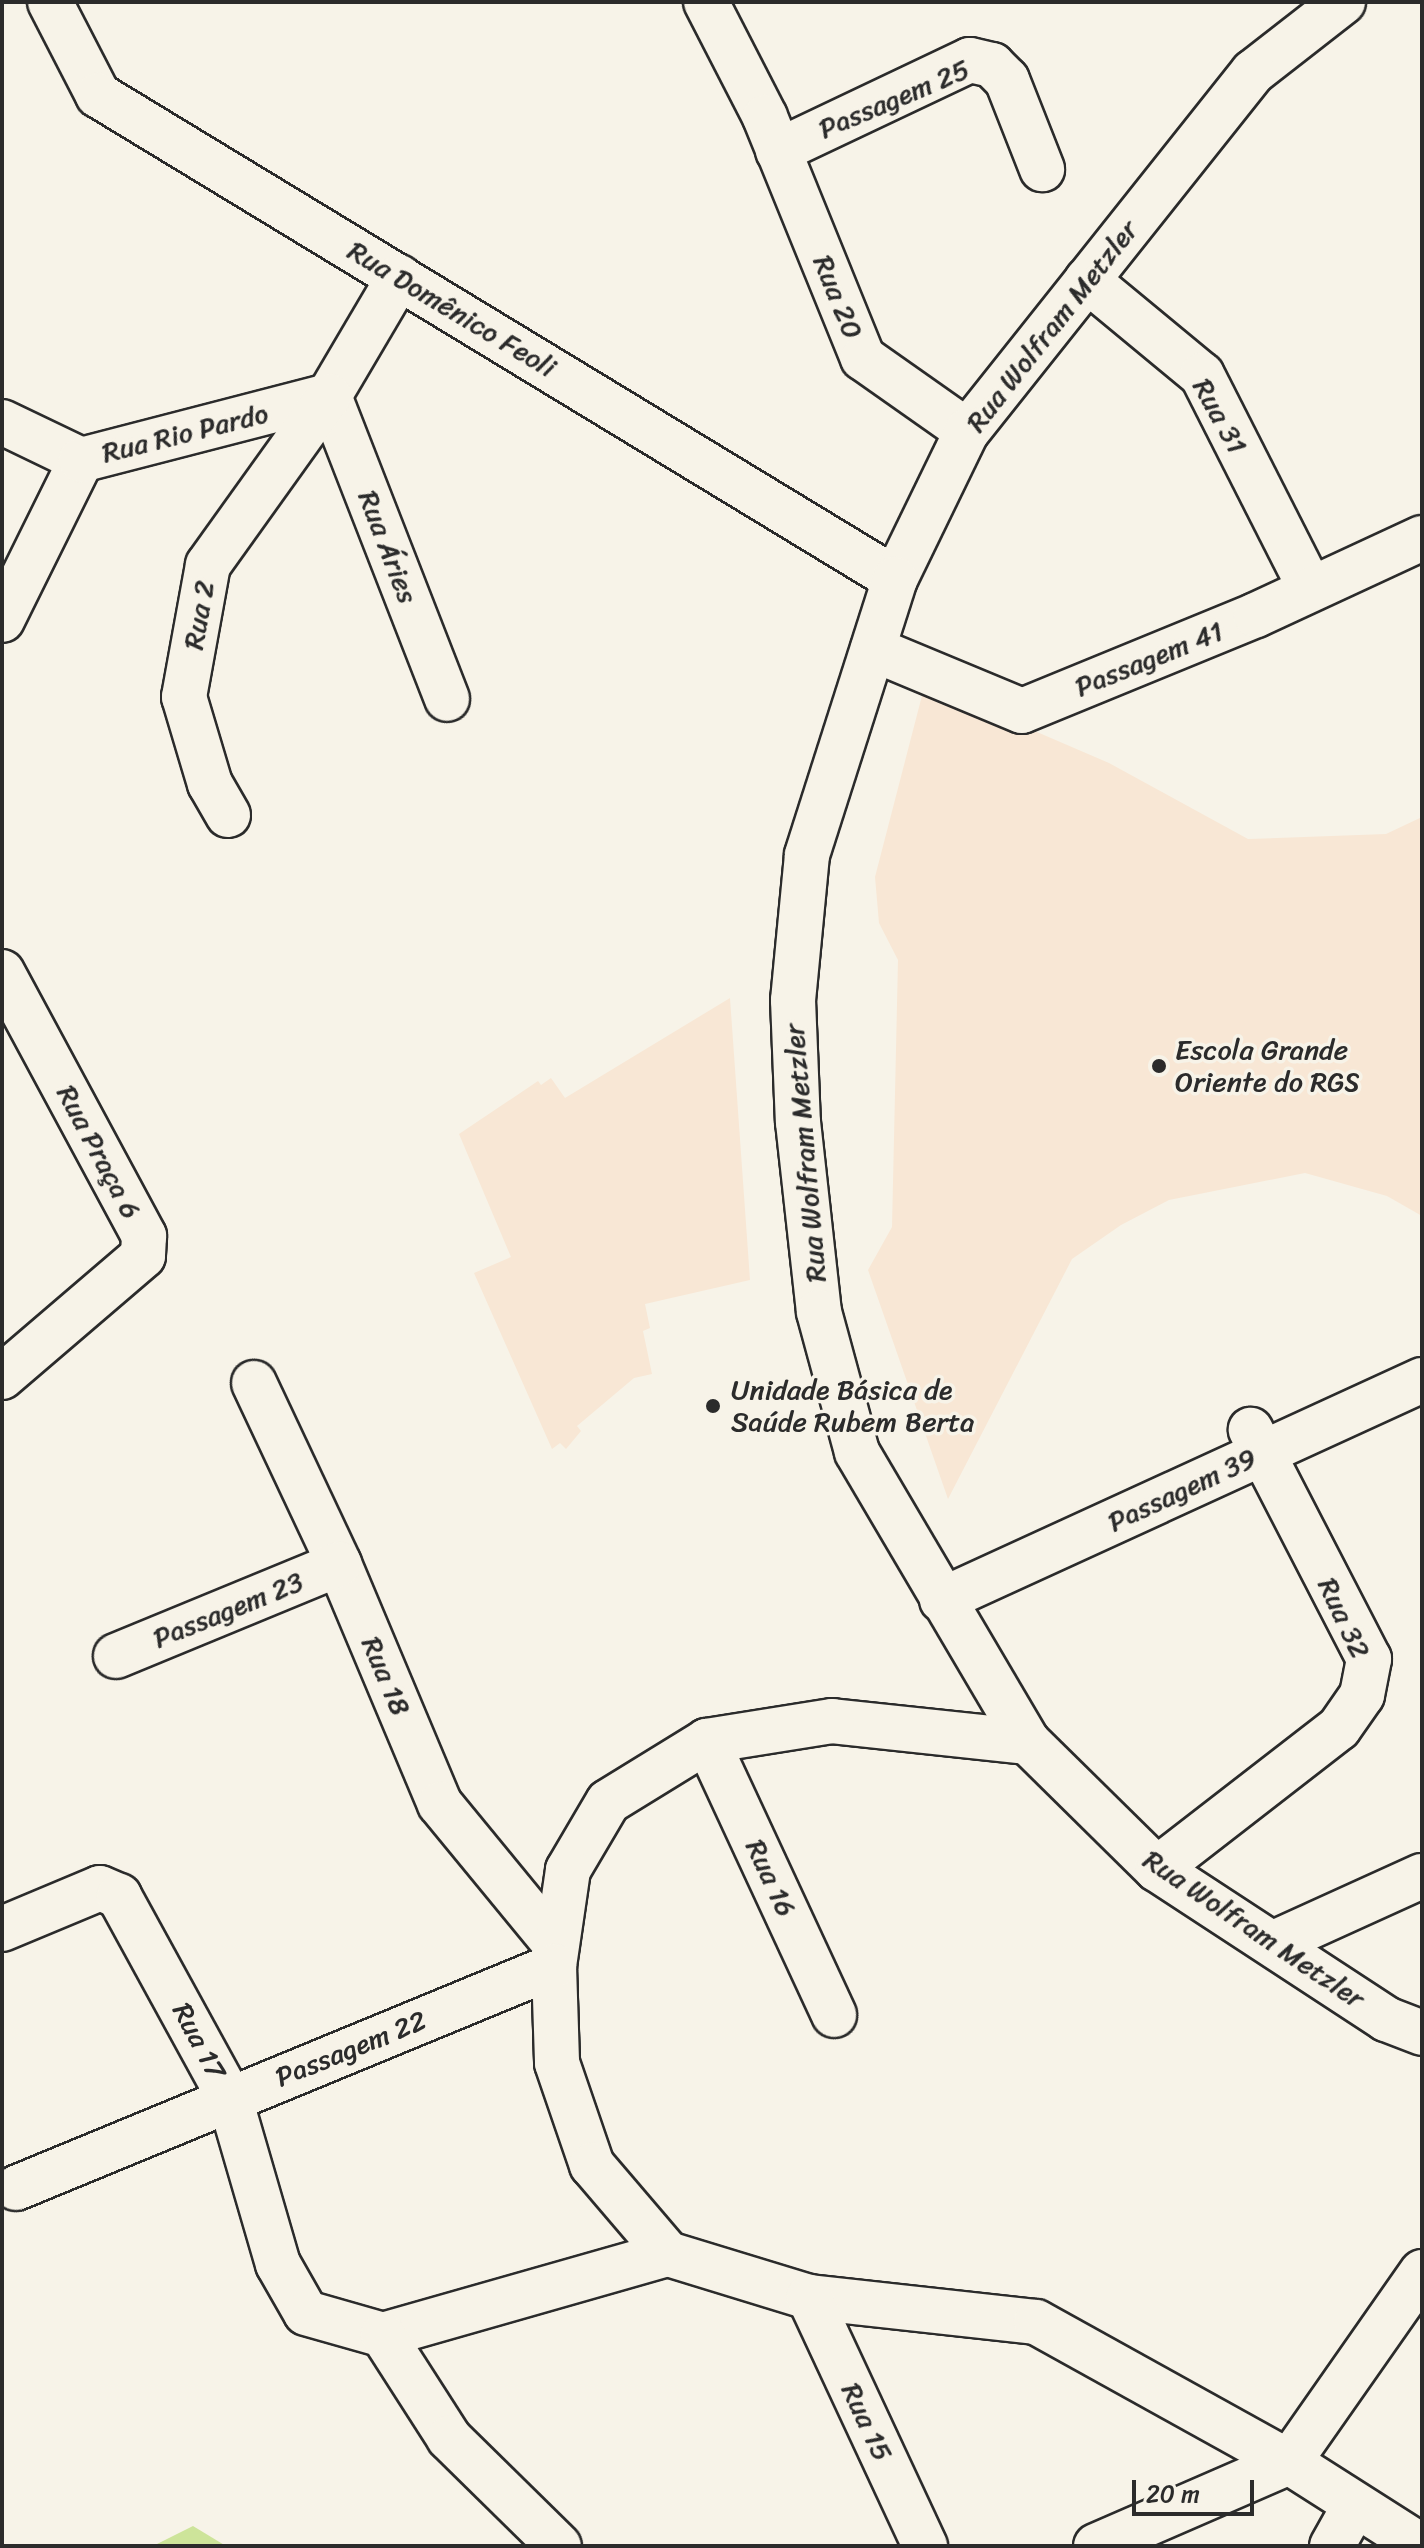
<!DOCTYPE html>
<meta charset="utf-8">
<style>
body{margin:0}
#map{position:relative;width:1424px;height:2548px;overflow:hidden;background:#f7f3e8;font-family:Sriracha,sans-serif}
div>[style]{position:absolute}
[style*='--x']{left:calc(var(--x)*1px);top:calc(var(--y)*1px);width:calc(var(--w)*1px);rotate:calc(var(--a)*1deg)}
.built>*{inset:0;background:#f8e7d5}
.green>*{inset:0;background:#cde49a}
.roads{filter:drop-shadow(2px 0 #2b2b2b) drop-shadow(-2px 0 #2b2b2b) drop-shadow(0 2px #2b2b2b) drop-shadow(0 -2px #2b2b2b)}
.minor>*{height:44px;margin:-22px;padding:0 22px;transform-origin:22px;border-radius:22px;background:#f7f3e8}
.dots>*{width:22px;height:22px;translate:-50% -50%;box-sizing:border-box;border:4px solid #f7f3e8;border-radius:50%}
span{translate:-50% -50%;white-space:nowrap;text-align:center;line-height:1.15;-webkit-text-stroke:7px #f7f3e8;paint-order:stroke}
.street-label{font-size:28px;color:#2b2b2b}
.poi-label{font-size:28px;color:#2b2b2b}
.left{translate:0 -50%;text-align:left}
.frame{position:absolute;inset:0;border:4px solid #2b2b2b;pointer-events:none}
.scale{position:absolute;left:1132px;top:2480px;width:122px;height:36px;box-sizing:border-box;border:4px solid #2b2b2b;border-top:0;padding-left:10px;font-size:24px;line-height:28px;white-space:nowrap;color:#2b2b2b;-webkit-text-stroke:6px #f7f3e8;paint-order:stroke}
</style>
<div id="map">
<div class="built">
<i style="clip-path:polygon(925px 684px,1109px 763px,1248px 839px,1386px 834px,1422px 817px,1422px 1216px,1387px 1196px,1305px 1173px,1169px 1200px,1121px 1225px,1072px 1259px,948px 1499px,868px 1270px,892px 1227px,898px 960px,879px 923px,875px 877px)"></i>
<i style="clip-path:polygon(730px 998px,750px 1280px,645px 1304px,650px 1328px,643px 1331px,652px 1374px,634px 1378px,577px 1426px,581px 1431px,566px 1449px,560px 1443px,552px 1449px,474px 1273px,511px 1257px,459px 1134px,538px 1081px,541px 1085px,551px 1078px,565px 1098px)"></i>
</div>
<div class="green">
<i style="clip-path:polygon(193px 2526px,226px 2546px,153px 2546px)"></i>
</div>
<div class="roads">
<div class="minor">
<i style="--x:50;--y:2;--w:105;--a:62.7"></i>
<i style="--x:98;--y:95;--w:932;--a:31.27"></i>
<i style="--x:706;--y:2;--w:129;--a:62.8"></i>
<i style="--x:765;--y:117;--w:260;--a:67.9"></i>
<i style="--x:863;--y:358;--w:127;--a:35.1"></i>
<i style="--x:1343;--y:2;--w:114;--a:142.1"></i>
<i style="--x:1253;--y:72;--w:459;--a:128.5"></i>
<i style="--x:967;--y:431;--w:165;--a:115.9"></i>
<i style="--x:895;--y:579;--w:290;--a:107.7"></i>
<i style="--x:807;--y:855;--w:146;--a:95.5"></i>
<i style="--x:793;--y:1000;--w:122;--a:87.7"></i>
<i style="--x:798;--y:1122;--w:191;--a:83.7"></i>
<i style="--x:819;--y:1312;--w:145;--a:74.8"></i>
<i style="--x:857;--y:1452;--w:337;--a:59.5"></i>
<i style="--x:1028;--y:1742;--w:181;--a:44.6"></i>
<i style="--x:1157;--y:1869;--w:274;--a:33.2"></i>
<i style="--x:1386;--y:2019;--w:39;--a:21"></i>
<i style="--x:778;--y:151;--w:212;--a:-25.4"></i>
<i style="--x:970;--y:60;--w:23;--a:13"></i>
<i style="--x:992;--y:65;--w:21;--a:45"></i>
<i style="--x:1007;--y:80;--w:96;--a:68.5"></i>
<i style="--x:1087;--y:280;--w:149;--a:39.6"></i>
<i style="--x:1202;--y:375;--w:239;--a:63.1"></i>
<i style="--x:329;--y:396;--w:325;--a:68.7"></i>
<i style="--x:2;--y:422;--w:88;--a:25.7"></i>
<i style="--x:2;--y:620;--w:178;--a:-63.7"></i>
<i style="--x:81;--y:460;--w:256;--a:-14.5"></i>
<i style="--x:329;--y:396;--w:138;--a:-59.5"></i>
<i style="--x:873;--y:649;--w:161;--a:22.6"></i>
<i style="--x:1022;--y:711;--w:253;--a:-22.3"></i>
<i style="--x:1256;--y:615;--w:183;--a:-24.9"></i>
<i style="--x:228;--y:815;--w:36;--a:-120"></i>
<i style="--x:210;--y:784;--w:91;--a:-106.6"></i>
<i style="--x:184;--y:697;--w:134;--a:-79.7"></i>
<i style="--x:208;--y:565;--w:208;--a:-54.4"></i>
<i style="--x:2;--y:972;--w:300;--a:61.7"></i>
<i style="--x:144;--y:1236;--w:20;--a:93"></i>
<i style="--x:143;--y:1256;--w:186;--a:139.4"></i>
<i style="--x:254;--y:1383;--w:200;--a:64.8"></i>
<i style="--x:339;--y:1564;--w:260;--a:67.2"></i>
<i style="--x:440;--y:1804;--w:183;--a:50.6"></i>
<i style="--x:942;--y:1600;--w:528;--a:-24.62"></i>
<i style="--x:116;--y:1656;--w:241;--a:-22.4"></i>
<i style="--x:707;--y:1741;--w:302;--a:65.1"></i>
<i style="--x:1028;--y:1742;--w:197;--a:-173.9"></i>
<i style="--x:832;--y:1721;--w:127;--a:170.9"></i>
<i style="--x:707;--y:1741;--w:116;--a:148.4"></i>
<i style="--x:608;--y:1802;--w:79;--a:120.5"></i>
<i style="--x:568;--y:1870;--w:97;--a:98.3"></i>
<i style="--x:554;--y:1966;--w:97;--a:88.2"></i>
<i style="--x:557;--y:2063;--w:108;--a:71.1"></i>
<i style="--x:592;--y:2165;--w:117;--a:49.5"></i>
<i style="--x:668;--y:2254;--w:147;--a:17"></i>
<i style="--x:809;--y:2297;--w:228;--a:6.3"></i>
<i style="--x:1036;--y:2322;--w:289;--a:29"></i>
<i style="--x:1289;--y:2462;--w:156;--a:32.5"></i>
<i style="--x:1157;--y:1869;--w:230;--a:-37.8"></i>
<i style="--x:1339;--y:1728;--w:40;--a:-55.1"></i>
<i style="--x:1362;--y:1695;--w:37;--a:-79"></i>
<i style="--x:1369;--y:1659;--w:258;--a:-117.3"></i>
<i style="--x:2;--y:1929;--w:106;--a:-22.7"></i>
<i style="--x:100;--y:1888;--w:21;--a:23"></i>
<i style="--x:119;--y:1896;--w:231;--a:61.3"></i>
<i style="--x:230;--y:2099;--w:172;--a:73.8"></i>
<i style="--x:278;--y:2264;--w:56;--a:60.3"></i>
<i style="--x:306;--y:2313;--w:80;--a:15.9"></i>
<i style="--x:383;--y:2335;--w:296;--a:-15.9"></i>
<i style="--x:1274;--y:1943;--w:162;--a:-24.4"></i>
<i style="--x:16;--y:2188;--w:582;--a:-22.42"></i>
<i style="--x:809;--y:2297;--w:275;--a:65"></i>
<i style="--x:383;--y:2335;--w:122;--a:57.3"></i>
<i style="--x:449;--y:2438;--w:154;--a:44.5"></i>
<i style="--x:1096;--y:2546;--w:210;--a:-23.5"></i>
<i style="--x:1289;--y:2462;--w:232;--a:-55"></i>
<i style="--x:1332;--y:2546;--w:47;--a:-60.7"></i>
</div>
</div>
<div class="dots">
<i style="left:1159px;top:1066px;background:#2b2b2b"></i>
<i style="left:713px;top:1406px;background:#2b2b2b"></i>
</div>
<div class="street-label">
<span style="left:894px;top:99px;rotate:-23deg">Passagem 25</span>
<span style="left:838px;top:297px;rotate:68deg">Rua 20</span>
<span style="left:452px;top:309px;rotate:31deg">Rua Domênico Feoli</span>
<span style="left:1052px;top:326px;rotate:-52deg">Rua Wolfram Metzler</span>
<span style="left:1220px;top:416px;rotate:61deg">Rua 31</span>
<span style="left:185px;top:433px;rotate:-14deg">Rua Rio Pardo</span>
<span style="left:388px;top:547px;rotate:69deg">Rua Áries</span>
<span style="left:199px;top:615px;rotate:-80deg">Rua 2</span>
<span style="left:1149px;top:659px;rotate:-22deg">Passagem 41</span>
<span style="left:99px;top:1152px;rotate:62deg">Rua Praça 6</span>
<span style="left:805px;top:1153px;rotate:-95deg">Rua Wolfram Metzler</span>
<span style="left:1182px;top:1490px;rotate:-25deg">Passagem 39</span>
<span style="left:228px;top:1610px;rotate:-22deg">Passagem 23</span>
<span style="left:1344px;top:1618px;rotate:65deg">Rua 32</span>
<span style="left:386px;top:1676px;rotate:67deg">Rua 18</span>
<span style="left:771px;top:1878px;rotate:65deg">Rua 16</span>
<span style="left:1254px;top:1929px;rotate:34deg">Rua Wolfram Metzler</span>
<span style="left:199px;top:2041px;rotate:62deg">Rua 17</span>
<span style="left:351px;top:2049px;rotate:-22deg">Passagem 22</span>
<span style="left:867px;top:2422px;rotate:65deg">Rua 15</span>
</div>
<div class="poi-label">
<span class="left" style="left:1175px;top:1066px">Escola Grande<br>Oriente do RGS</span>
<span class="left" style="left:731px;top:1406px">Unidade Básica de<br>Saúde Rubem Berta</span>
</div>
<div class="frame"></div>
<div class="scale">20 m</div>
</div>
